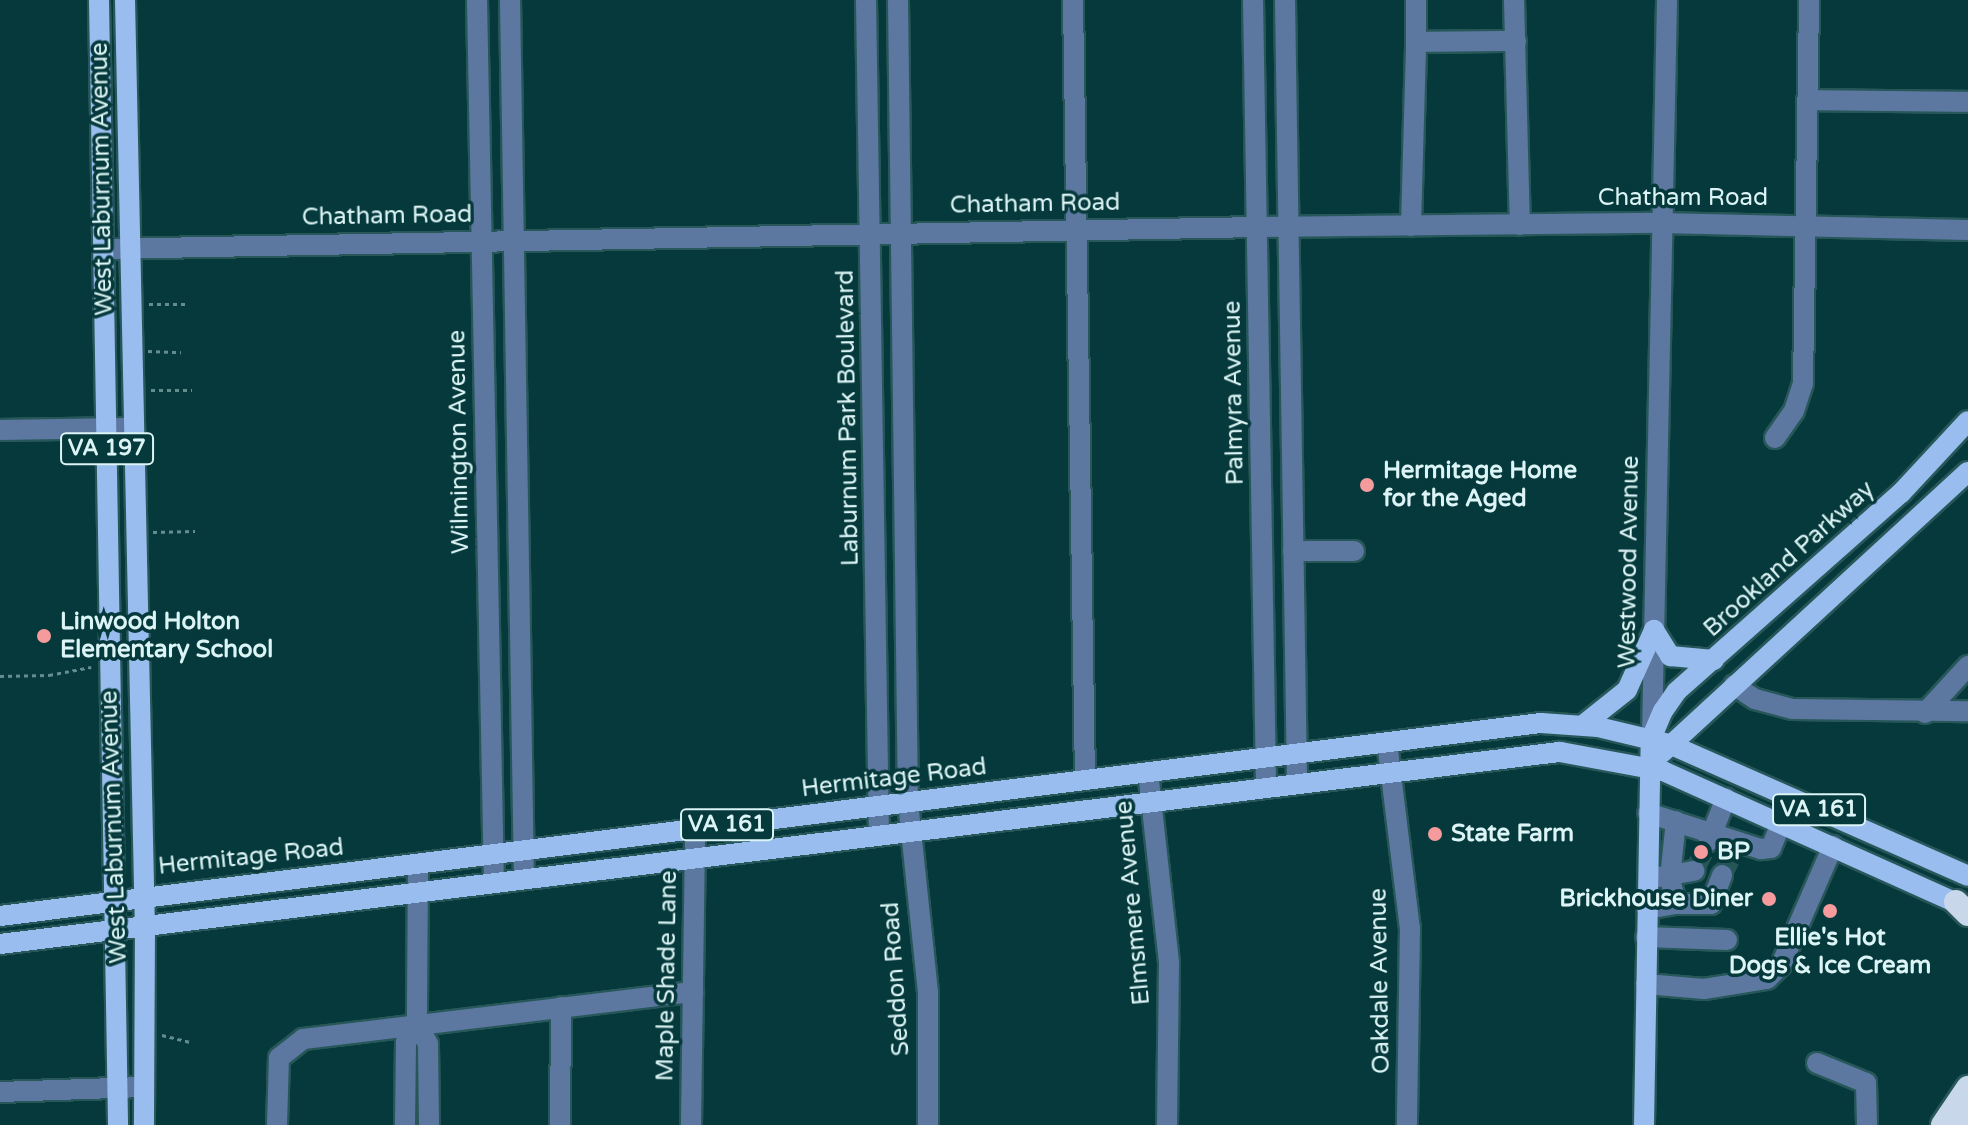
<!DOCTYPE html>
<style>
body{margin:0}
#map{position:relative;width:1968px;height:1125px;overflow:hidden;background:#05393b;font-family:"Varela Round",sans-serif}
div>[style]{position:absolute}
[style*='--x']{left:calc(var(--x)*1px);top:calc(var(--y)*1px);width:calc(var(--w)*1px);rotate:calc(var(--a)*1deg)}
.minor-tunnel>*{height:20px;margin-top:-10px;transform-origin:0;background:repeating-linear-gradient(90deg,#255557 0 20px,transparent 0 30px)}
.path>*{height:3px;margin-top:-1.5px;transform-origin:0;background:repeating-linear-gradient(90deg,#658d8e 0 4px,transparent 0 8px)}
.roads{filter:drop-shadow(2px 0 #275759) drop-shadow(-2px 0 #275759) drop-shadow(0 2px #275759) drop-shadow(0 -2px #275759)}
.minor>*{height:20px;margin:-10px;padding:0 10px;transform-origin:10px;border-radius:10px;background:#5c78a1}
.major>*{height:20px;margin:-10px;padding:0 10px;transform-origin:10px;border-radius:10px;background:#9abdef}
.highway>*{height:24px;margin:-12px;padding:0 12px;transform-origin:12px;border-radius:12px;background:#c9d7eb}
.dots>*{width:22px;height:22px;translate:-50% -50%;box-sizing:border-box;border:4px solid #05393b;border-radius:50%}
span{translate:-50% -50%;white-space:nowrap;text-align:center;line-height:1.15;-webkit-text-stroke:7px #05393b;paint-order:stroke}
.shield-label span{padding:2px 6px;background:#05393b;border:2px solid;border-radius:6px;-webkit-text-stroke-width:0}
.shield-label{font-size:22px;color:#dcf4f5;font-weight:700}
.street-label{font-size:24px;color:#dcf4f5}
.poi-label{font-size:24px;color:#dcf4f5;font-weight:700}
.left{translate:0 -50%;text-align:left}
.right{translate:-100% -50%;text-align:right}
</style>
<div id="map">
<div class="minor-tunnel">
<i style="--x:1694;--y:871;--w:34;--a:-63"></i>
<i style="--x:1722;--y:875;--w:17;--a:-62"></i>
</div>
<div class="path">
<i style="--x:149;--y:304;--w:38;--a:0"></i>
<i style="--x:148;--y:351;--w:33;--a:2"></i>
<i style="--x:151;--y:390;--w:41;--a:0"></i>
<i style="--x:153;--y:532;--w:42;--a:-1.4"></i>
<i style="--x:0;--y:676;--w:49;--a:-1.2"></i>
<i style="--x:49;--y:675;--w:43;--a:-10.8"></i>
<i style="--x:162;--y:1035;--w:30;--a:14"></i>
</div>
<div class="roads">
<div class="minor">
<i style="--x:477;--y:0;--w:883;--a:88.9"></i>
<i style="--x:510;--y:0;--w:879;--a:89.09"></i>
<i style="--x:866;--y:0;--w:835;--a:89.11"></i>
<i style="--x:898;--y:0;--w:802;--a:89.29"></i>
<i style="--x:908;--y:802;--w:191;--a:84"></i>
<i style="--x:928;--y:992;--w:133;--a:90"></i>
<i style="--x:1073;--y:0;--w:780;--a:89.12"></i>
<i style="--x:1253;--y:0;--w:786;--a:89.05"></i>
<i style="--x:1285;--y:0;--w:782;--a:89.12"></i>
<i style="--x:1416;--y:0;--w:42;--a:90"></i>
<i style="--x:1514;--y:0;--w:225;--a:88.5"></i>
<i style="--x:1808;--y:100;--w:160;--a:0.7"></i>
<i style="--x:1411;--y:226;--w:184;--a:-88.4"></i>
<i style="--x:1416;--y:42;--w:100;--a:-0.6"></i>
<i style="--x:103;--y:249;--w:1155;--a:-1.09"></i>
<i style="--x:1258;--y:227;--w:402;--a:-0.6"></i>
<i style="--x:1660;--y:223;--w:308;--a:1.3"></i>
<i style="--x:0;--y:430;--w:132;--a:-0.9"></i>
<i style="--x:1775;--y:438;--w:33;--a:-55"></i>
<i style="--x:1794;--y:411;--w:28;--a:-72"></i>
<i style="--x:1803;--y:384;--w:384;--a:-89.1"></i>
<i style="--x:1293;--y:551;--w:61;--a:0"></i>
<i style="--x:1734;--y:685;--w:25;--a:34"></i>
<i style="--x:1755;--y:699;--w:39;--a:15"></i>
<i style="--x:1793;--y:709;--w:175;--a:0.7"></i>
<i style="--x:1925;--y:713;--w:64;--a:-47.5"></i>
<i style="--x:1652;--y:736;--w:736;--a:-88.83"></i>
<i style="--x:1387;--y:742;--w:187;--a:83"></i>
<i style="--x:1410;--y:928;--w:197;--a:90.9"></i>
<i style="--x:1148;--y:772;--w:192;--a:83.7"></i>
<i style="--x:1169;--y:963;--w:162;--a:90.7"></i>
<i style="--x:1648;--y:813;--w:119;--a:17.7"></i>
<i style="--x:1761;--y:849;--w:10;--a:-6"></i>
<i style="--x:1771;--y:848;--w:27;--a:-68"></i>
<i style="--x:1709;--y:841;--w:46;--a:-68.4"></i>
<i style="--x:418;--y:864;--w:160;--a:90.4"></i>
<i style="--x:417;--y:1024;--w:23;--a:61"></i>
<i style="--x:428;--y:1044;--w:81;--a:89.3"></i>
<i style="--x:1659;--y:877;--w:36;--a:-10"></i>
<i style="--x:1676;--y:904;--w:35;--a:0"></i>
<i style="--x:1711;--y:904;--w:31;--a:-69"></i>
<i style="--x:1647;--y:909;--w:29;--a:-10"></i>
<i style="--x:1676;--y:904;--w:28;--a:-103"></i>
<i style="--x:1670;--y:877;--w:56;--a:-83.9"></i>
<i style="--x:1646;--y:937;--w:81;--a:2.1"></i>
<i style="--x:1646;--y:984;--w:58;--a:4.9"></i>
<i style="--x:1704;--y:989;--w:64;--a:-9"></i>
<i style="--x:1767;--y:979;--w:20;--a:-45"></i>
<i style="--x:1781;--y:965;--w:130;--a:-66.4"></i>
<i style="--x:1817;--y:1063;--w:53;--a:22.2"></i>
<i style="--x:1866;--y:1083;--w:42;--a:88.6"></i>
<i style="--x:0;--y:1092;--w:143;--a:-2"></i>
<i style="--x:277;--y:1125;--w:67;--a:-88.3"></i>
<i style="--x:279;--y:1058;--w:31;--a:-38"></i>
<i style="--x:303;--y:1039;--w:393;--a:-6.9"></i>
<i style="--x:405;--y:1125;--w:83;--a:-89.3"></i>
<i style="--x:406;--y:1042;--w:21;--a:-59"></i>
<i style="--x:560;--y:1125;--w:118;--a:-89.5"></i>
<i style="--x:691;--y:1125;--w:296;--a:-89.2"></i>
</div>
<div class="major">
<i style="--x:99;--y:0;--w:1125;--a:89.03"></i>
<i style="--x:125;--y:0;--w:928;--a:88.77"></i>
<i style="--x:145;--y:928;--w:197;--a:90.3"></i>
<i style="--x:1654;--y:630;--w:31;--a:58"></i>
<i style="--x:1670;--y:656;--w:44;--a:5.2"></i>
<i style="--x:1583;--y:725;--w:56;--a:-38.5"></i>
<i style="--x:1627;--y:690;--w:66;--a:-65.8"></i>
<i style="--x:1662;--y:753;--w:415;--a:-42.6"></i>
<i style="--x:0;--y:916;--w:1553;--a:-7.14"></i>
<i style="--x:1541;--y:723;--w:57;--a:4"></i>
<i style="--x:1598;--y:727;--w:73;--a:13.5"></i>
<i style="--x:1669;--y:744;--w:327;--a:23.8"></i>
<i style="--x:0;--y:944;--w:1572;--a:-7.02"></i>
<i style="--x:1560;--y:752;--w:105;--a:10.5"></i>
<i style="--x:1663;--y:771;--w:334;--a:24.2"></i>
<i style="--x:1644;--y:1125;--w:386;--a:-89"></i>
<i style="--x:1651;--y:739;--w:30;--a:-67"></i>
<i style="--x:1663;--y:711;--w:24;--a:-55"></i>
<i style="--x:1677;--y:691;--w:299;--a:-41.5"></i>
<i style="--x:1901;--y:493;--w:98;--a:-47.1"></i>
</div>
<div class="highway">
<i style="--x:1956;--y:902;--w:17;--a:45"></i>
<i style="--x:1943;--y:1125;--w:45;--a:-56"></i>
<i style="--x:1966;--y:1125;--w:4;--a:-56"></i>
</div>
</div>
<div class="dots">
<i style="left:1367px;top:485px;background:#f59b9e"></i>
<i style="left:44px;top:636px;background:#f59b9e"></i>
<i style="left:1435px;top:834px;background:#f59b9e"></i>
<i style="left:1701px;top:852px;background:#f59b9e"></i>
<i style="left:1769px;top:899px;background:#f59b9e"></i>
<i style="left:1830px;top:911px;background:#f59b9e"></i>
</div>
<div class="shield-label">
<span style="left:107px;top:449px">VA 197</span>
<span style="left:1819px;top:810px">VA 161</span>
<span style="left:727px;top:825px">VA 161</span>
</div>
<div class="street-label">
<span style="left:102px;top:179px;rotate:-91deg">West Laburnum Avenue</span>
<span style="left:1683px;top:198px">Chatham Road</span>
<span style="left:1035px;top:204px;rotate:-1deg">Chatham Road</span>
<span style="left:387px;top:216px;rotate:-1deg">Chatham Road</span>
<span style="left:1234px;top:393px;rotate:-91deg">Palmyra Avenue</span>
<span style="left:848px;top:418px;rotate:-91deg">Laburnum Park Boulevard</span>
<span style="left:459px;top:442px;rotate:-91deg">Wilmington Avenue</span>
<span style="left:1789px;top:559px;rotate:-42deg">Brookland Parkway</span>
<span style="left:1629px;top:562px;rotate:-89deg">Westwood Avenue</span>
<span style="left:894px;top:778px;rotate:-7deg">Hermitage Road</span>
<span style="left:114px;top:827px;rotate:-92deg">West Laburnum Avenue</span>
<span style="left:251px;top:857px;rotate:-6deg">Hermitage Road</span>
<span style="left:1133px;top:903px;rotate:-95deg">Elmsmere Avenue</span>
<span style="left:667px;top:976px;rotate:-89deg">Maple Shade Lane</span>
<span style="left:896px;top:979px;rotate:-94deg">Seddon Road</span>
<span style="left:1380px;top:981px;rotate:-91deg">Oakdale Avenue</span>
</div>
<div class="poi-label">
<span class="left" style="left:1383px;top:485px">Hermitage Home<br>for the Aged</span>
<span class="left" style="left:60px;top:636px">Linwood Holton<br>Elementary School</span>
<span class="left" style="left:1451px;top:834px">State Farm</span>
<span class="left" style="left:1717px;top:852px">BP</span>
<span class="right" style="left:1753px;top:899px">Brickhouse Diner</span>
<span style="left:1830px;top:952px">Ellie's Hot<br>Dogs &amp; Ice Cream</span>
</div>
</div>
